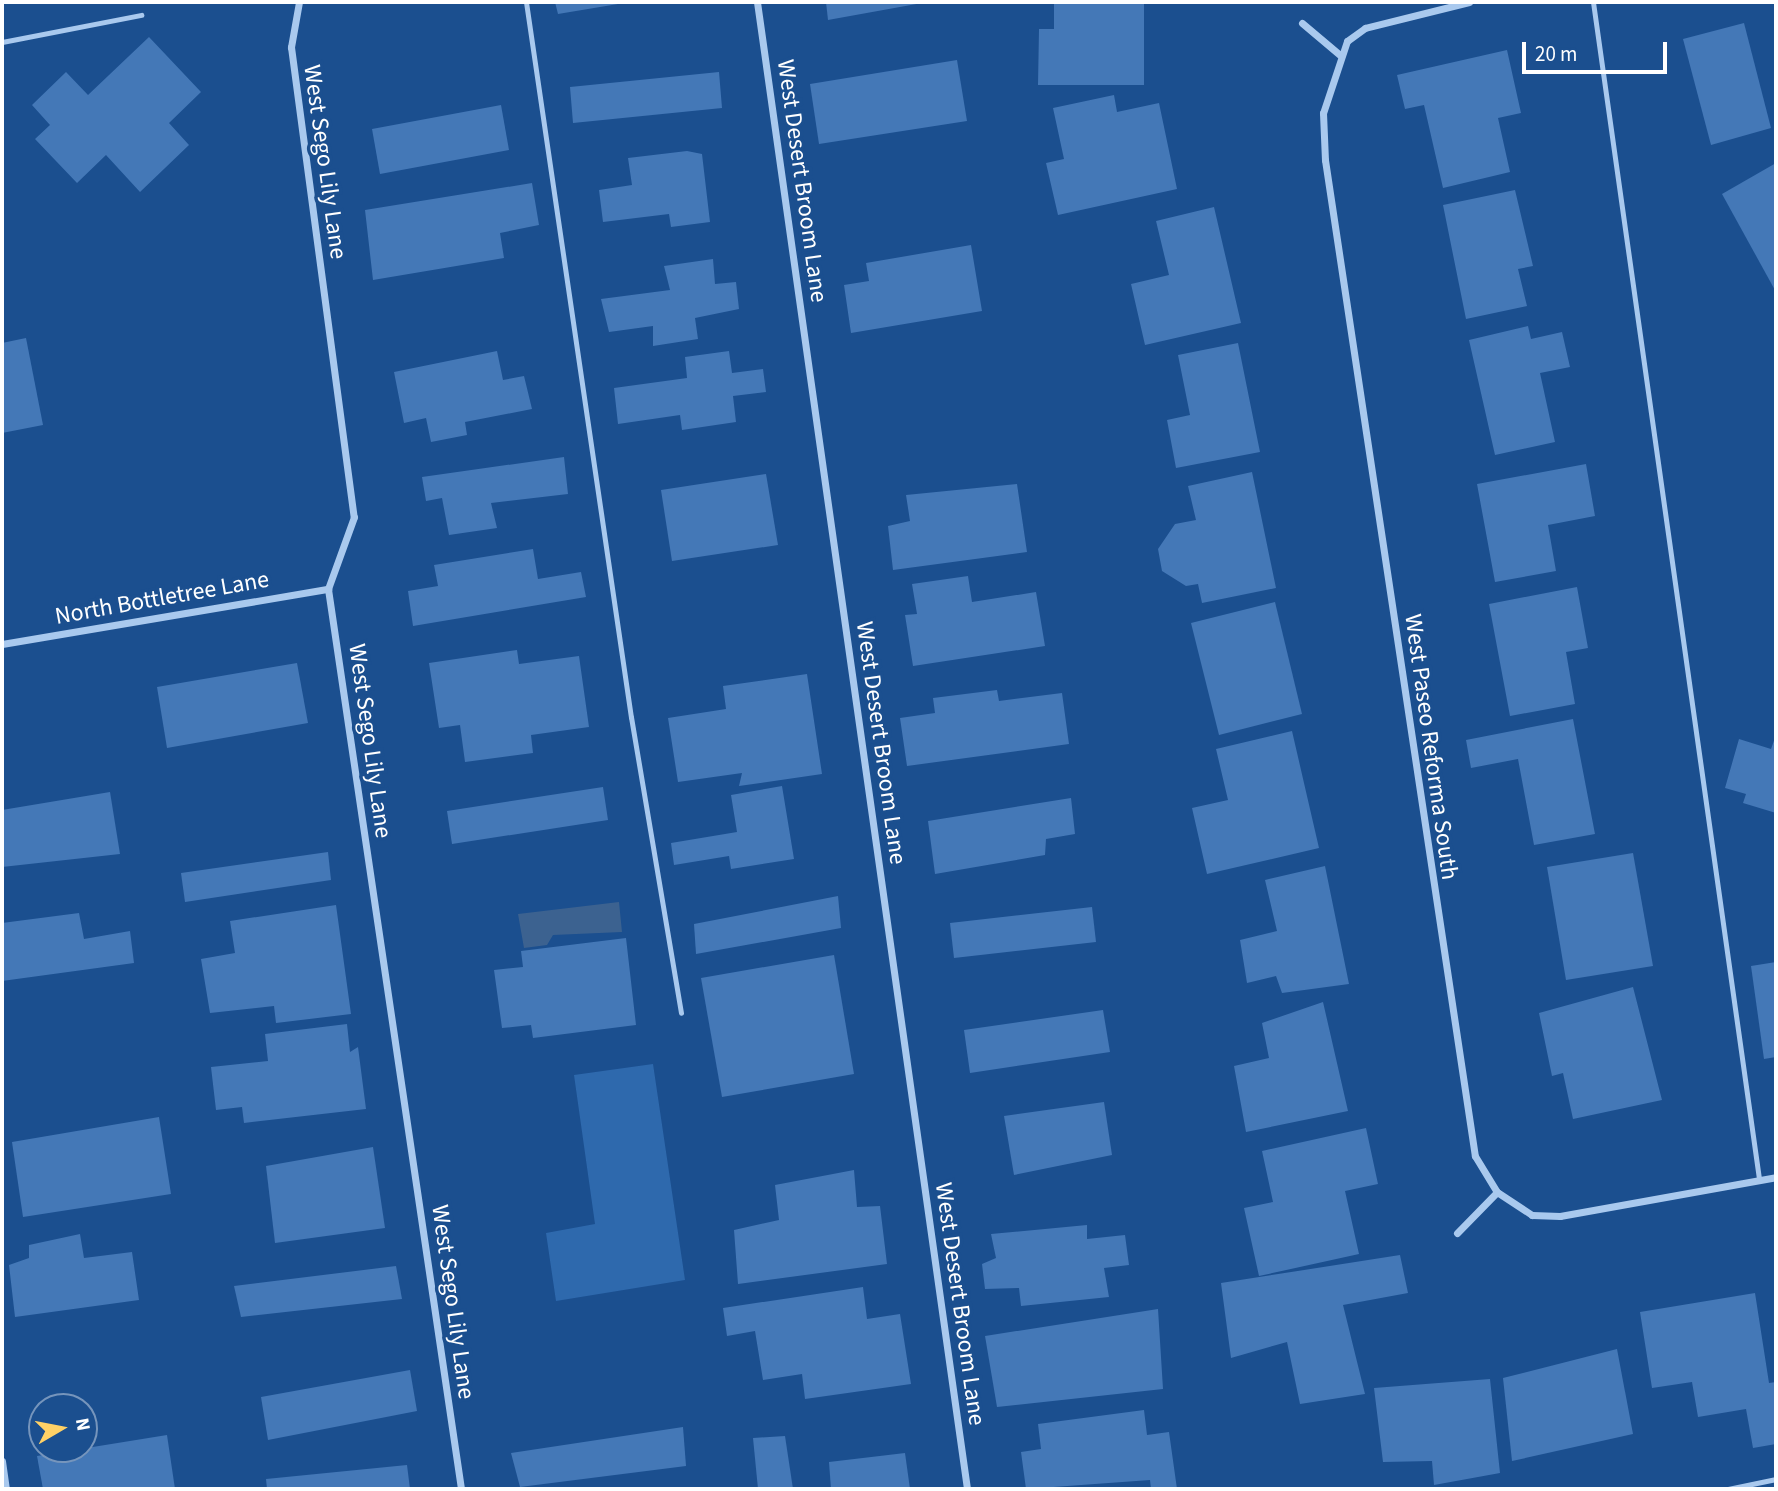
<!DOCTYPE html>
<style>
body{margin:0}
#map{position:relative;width:1778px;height:1491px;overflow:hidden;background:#1b4f8f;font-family:"Source Sans 3",sans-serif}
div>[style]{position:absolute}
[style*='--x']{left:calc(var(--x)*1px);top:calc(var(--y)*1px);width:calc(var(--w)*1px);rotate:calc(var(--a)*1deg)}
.green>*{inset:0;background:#2e69ad}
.water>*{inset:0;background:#3c6290}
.building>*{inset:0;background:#4478b7}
.lane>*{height:5px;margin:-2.5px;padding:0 2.5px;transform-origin:2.5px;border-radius:2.5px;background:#a9c9ee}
.street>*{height:7px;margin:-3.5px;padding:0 3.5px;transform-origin:3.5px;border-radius:3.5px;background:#a9c9ee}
span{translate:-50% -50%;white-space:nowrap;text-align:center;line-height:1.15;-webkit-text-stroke:7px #1b4f8f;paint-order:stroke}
.street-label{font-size:24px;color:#fff}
.frame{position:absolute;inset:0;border:4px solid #fff;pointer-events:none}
.north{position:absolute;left:28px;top:1393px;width:70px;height:70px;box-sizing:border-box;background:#1b4f8f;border:2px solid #7695bc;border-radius:50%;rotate:80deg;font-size:19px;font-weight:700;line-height:28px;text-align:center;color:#fff}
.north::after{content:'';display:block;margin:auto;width:24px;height:32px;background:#ffd166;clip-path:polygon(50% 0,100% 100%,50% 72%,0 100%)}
.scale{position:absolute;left:1522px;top:42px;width:145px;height:32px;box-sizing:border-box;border:4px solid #fff;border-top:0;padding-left:9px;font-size:21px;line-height:24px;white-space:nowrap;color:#fff;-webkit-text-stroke:5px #1b4f8f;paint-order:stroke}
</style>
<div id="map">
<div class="green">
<i style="clip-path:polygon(653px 1064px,685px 1280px,556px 1301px,546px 1233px,595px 1224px,574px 1075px)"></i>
</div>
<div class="water">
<i style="clip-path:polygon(619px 902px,622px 932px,553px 935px,547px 945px,524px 948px,518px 914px)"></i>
</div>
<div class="building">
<i style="clip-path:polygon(555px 2px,624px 2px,624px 3px,558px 14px)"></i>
<i style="clip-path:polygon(826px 2px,922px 2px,922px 3px,828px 20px)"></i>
<i style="clip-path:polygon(1054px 2px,1144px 2px,1144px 85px,1038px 85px,1039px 29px,1054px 29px)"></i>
<i style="clip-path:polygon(1744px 23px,1771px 128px,1711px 145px,1683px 39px)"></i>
<i style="clip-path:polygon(149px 37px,201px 92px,169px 123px,189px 145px,140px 192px,106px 155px,77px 183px,35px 139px,50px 125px,32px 105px,66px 72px,88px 95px)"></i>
<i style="clip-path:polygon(1507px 50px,1521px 113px,1498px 118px,1510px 172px,1443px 188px,1424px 105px,1405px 109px,1397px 75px)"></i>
<i style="clip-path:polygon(957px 60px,967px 121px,819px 144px,810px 84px)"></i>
<i style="clip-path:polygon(719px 72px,722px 108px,573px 123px,570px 87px)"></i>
<i style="clip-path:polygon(1114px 95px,1117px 112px,1159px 103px,1177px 189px,1058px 215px,1046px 163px,1064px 159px,1053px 108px)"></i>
<i style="clip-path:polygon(501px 105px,509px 150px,380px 174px,372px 129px)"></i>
<i style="clip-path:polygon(687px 151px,702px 154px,710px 222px,671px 227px,669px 214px,603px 222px,599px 190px,632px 185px,628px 158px)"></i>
<i style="clip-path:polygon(1776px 163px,1776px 292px,1722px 194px)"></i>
<i style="clip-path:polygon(532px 183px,539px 225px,500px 233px,504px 258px,373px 280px,365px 210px)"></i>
<i style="clip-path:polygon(1515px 190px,1533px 266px,1518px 269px,1527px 306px,1466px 319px,1443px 205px)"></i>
<i style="clip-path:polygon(1214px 207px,1241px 323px,1145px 345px,1131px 284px,1169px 275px,1156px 221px)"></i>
<i style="clip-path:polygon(971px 245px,982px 311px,851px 333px,844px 285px,869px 281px,866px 263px)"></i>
<i style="clip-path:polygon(713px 259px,715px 284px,736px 282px,739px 309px,695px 318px,698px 339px,653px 346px,653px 326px,609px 332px,601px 299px,670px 290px,664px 266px)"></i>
<i style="clip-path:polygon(1528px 326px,1531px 339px,1562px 332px,1570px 367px,1540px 373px,1555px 442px,1495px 455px,1469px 340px)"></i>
<i style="clip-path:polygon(26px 338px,43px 425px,2px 433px,2px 343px)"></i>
<i style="clip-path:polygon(1238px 343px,1260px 452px,1176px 468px,1167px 420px,1190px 415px,1178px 355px)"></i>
<i style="clip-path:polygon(497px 351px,503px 380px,524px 376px,532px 409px,465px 422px,467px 435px,431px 442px,426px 418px,404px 423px,394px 372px)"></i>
<i style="clip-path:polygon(729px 351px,732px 373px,763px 369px,766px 392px,733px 396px,736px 422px,682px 430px,680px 415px,618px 424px,614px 388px,687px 378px,685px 357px)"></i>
<i style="clip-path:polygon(564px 457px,568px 494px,491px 503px,497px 528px,449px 535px,442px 498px,426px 501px,422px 477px)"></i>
<i style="clip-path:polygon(1586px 464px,1595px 516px,1548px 525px,1556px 571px,1495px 582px,1477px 484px)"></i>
<i style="clip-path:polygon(1252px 472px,1276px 588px,1202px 603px,1198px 584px,1186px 586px,1162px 571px,1158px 549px,1175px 524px,1196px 520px,1188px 486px)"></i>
<i style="clip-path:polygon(766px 474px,778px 545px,672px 561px,661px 490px)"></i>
<i style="clip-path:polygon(1017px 484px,1027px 552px,893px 570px,888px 526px,910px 521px,906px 495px)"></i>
<i style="clip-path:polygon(533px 549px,538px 579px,581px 572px,586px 597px,413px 626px,408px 591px,438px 586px,434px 565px)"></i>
<i style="clip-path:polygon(968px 576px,972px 602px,1036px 592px,1045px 646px,913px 666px,905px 615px,917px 614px,912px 584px)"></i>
<i style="clip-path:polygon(1577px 587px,1588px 648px,1566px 652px,1575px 704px,1510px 716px,1489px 604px)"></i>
<i style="clip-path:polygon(1275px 602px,1302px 714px,1219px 735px,1191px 623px)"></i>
<i style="clip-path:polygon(517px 650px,519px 664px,579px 656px,589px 727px,531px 735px,533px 753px,465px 762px,460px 725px,439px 728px,429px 663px)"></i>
<i style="clip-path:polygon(297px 663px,308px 723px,167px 748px,157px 687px)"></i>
<i style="clip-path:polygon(807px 674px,822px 774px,739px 786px,742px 773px,678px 782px,668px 718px,726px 709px,723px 686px)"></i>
<i style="clip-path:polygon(997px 690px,999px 701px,1062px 693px,1069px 744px,907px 766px,900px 718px,935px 713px,933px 698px)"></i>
<i style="clip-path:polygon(1573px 719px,1595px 834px,1534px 845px,1518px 759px,1471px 768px,1466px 740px)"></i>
<i style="clip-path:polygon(1292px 731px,1319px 848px,1207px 874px,1192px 808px,1228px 800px,1216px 749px)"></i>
<i style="clip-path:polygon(1776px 735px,1776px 813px,1743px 803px,1746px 794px,1725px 788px,1739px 739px,1771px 749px)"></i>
<i style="clip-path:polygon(782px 786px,794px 859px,731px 869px,729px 856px,674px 865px,671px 843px,737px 832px,731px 795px)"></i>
<i style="clip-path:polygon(603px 787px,608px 820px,452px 844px,447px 811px)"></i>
<i style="clip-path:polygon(110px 792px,120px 854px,2px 867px,2px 810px)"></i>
<i style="clip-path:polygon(1071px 798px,1075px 834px,1046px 839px,1045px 855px,935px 874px,928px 821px)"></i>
<i style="clip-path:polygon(328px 852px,331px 880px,185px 902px,181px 873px)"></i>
<i style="clip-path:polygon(1633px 853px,1653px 966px,1566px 980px,1547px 867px)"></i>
<i style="clip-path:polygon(1325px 866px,1349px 984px,1282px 993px,1276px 976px,1247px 983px,1240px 940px,1277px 931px,1265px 880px)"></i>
<i style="clip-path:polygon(838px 896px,841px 928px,696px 954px,694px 924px)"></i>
<i style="clip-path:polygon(336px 905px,351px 1014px,276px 1023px,274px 1006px,210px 1013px,201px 959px,235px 953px,230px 921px)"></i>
<i style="clip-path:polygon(1092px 907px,1096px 942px,954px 958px,950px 923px)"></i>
<i style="clip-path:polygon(79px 913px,84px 939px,130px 931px,134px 963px,2px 981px,2px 923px)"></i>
<i style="clip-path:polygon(626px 938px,636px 1025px,533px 1038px,531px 1025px,502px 1028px,494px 970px,523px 967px,521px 951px)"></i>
<i style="clip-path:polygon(834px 955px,854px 1074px,722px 1097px,701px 978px)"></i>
<i style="clip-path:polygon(1776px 962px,1776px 1057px,1764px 1059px,1751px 966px)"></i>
<i style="clip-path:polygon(1633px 987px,1662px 1100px,1573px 1119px,1563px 1073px,1552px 1076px,1539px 1013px)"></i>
<i style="clip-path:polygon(1323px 1002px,1348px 1111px,1246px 1132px,1234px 1066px,1269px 1058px,1262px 1023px)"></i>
<i style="clip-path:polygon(1103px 1010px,1110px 1052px,970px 1073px,964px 1030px)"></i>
<i style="clip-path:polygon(347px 1024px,350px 1052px,358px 1047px,366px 1109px,244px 1123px,242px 1107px,216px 1110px,211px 1067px,268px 1061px,265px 1034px)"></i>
<i style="clip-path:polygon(1104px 1102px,1112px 1155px,1014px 1175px,1004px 1116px)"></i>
<i style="clip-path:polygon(159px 1117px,171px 1194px,23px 1217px,12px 1142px)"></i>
<i style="clip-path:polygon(1366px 1128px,1378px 1184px,1345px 1191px,1359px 1254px,1259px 1276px,1244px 1208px,1273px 1202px,1262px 1151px)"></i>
<i style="clip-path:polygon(373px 1147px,385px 1228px,275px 1243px,266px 1166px)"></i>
<i style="clip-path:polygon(854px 1170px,857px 1207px,880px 1206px,887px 1264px,738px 1284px,734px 1230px,779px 1220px,775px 1185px)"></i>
<i style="clip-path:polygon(1087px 1225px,1087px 1239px,1125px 1235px,1129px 1265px,1104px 1268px,1109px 1297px,1021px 1306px,1019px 1288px,985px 1289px,982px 1264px,996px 1258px,991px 1234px)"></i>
<i style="clip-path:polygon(80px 1234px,84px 1258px,132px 1252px,139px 1300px,15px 1317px,9px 1265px,29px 1258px,29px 1245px)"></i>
<i style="clip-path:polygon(1400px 1255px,1408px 1293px,1343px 1305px,1365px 1394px,1300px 1404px,1287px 1342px,1231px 1358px,1221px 1283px)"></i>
<i style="clip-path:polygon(396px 1266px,402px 1299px,241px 1317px,234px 1286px)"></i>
<i style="clip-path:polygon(863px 1287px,867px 1319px,900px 1314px,911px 1384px,805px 1399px,802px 1374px,763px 1380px,755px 1331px,727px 1336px,723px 1308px)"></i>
<i style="clip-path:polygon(1755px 1293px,1769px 1383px,1776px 1382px,1776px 1444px,1753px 1448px,1746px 1409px,1698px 1417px,1692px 1382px,1652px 1388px,1640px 1312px)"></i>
<i style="clip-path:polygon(1158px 1309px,1163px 1389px,997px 1407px,985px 1336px)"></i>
<i style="clip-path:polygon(1617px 1349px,1633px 1434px,1512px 1461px,1503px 1378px)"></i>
<i style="clip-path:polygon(410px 1370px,417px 1411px,268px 1440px,261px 1397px)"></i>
<i style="clip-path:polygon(1490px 1379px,1500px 1473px,1434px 1485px,1432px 1461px,1383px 1462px,1374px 1388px)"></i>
<i style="clip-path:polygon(1144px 1410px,1147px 1435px,1169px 1432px,1177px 1489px,1151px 1489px,1150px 1480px,1026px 1489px,1021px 1452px,1041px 1449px,1038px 1424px)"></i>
<i style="clip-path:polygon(683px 1427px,686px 1466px,520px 1487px,511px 1453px)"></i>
<i style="clip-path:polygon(167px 1435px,175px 1489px,43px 1489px,37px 1456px)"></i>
<i style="clip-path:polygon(785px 1436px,793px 1489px,758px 1489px,753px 1438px)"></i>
<i style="clip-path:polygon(905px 1453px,910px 1489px,831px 1489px,829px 1462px)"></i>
<i style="clip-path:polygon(407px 1465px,410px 1489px,267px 1489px,266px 1479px)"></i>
</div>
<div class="lane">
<i style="--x:526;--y:2;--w:723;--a:81.65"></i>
<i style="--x:631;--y:717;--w:300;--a:80.4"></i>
<i style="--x:1593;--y:2;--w:1189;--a:81.97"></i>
<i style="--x:2;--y:42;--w:142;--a:-11"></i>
<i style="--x:1728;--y:1489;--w:49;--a:-11.8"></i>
</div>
<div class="street">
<i style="--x:299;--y:2;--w:46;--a:100.1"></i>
<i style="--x:291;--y:47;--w:474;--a:82.4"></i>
<i style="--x:354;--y:517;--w:77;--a:109.9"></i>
<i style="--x:328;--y:589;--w:910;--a:81.59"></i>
<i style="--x:757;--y:2;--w:1502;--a:81.96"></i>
<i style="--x:1469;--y:2;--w:107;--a:166"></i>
<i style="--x:1365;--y:28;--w:22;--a:144"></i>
<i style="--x:1347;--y:41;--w:76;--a:108.4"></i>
<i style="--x:1323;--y:113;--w:47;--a:87.6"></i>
<i style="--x:1325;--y:160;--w:1007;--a:81.44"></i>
<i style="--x:1475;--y:1156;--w:42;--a:58.6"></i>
<i style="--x:1497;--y:1192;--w:42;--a:33.3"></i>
<i style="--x:1532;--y:1215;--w:28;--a:2"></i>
<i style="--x:1560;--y:1216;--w:219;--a:-10.2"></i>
<i style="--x:1302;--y:23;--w:50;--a:40.1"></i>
<i style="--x:2;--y:644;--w:331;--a:-9.6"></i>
<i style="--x:1457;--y:1233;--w:57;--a:-45.7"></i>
<i style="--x:2;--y:1461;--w:28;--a:82"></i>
</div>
<div class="street-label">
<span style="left:325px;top:162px;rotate:82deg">West Sego Lily Lane</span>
<span style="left:802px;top:181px;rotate:82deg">West Desert Broom Lane</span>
<span style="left:162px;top:598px;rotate:-10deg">North Bottletree Lane</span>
<span style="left:370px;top:741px;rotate:82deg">West Sego Lily Lane</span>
<span style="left:881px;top:743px;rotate:82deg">West Desert Broom Lane</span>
<span style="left:1431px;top:747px;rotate:82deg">West Paseo Reforma South</span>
<span style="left:453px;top:1302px;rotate:82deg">West Sego Lily Lane</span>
<span style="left:960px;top:1304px;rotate:82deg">West Desert Broom Lane</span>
</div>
<div class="frame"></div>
<div class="north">N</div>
<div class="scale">20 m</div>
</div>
